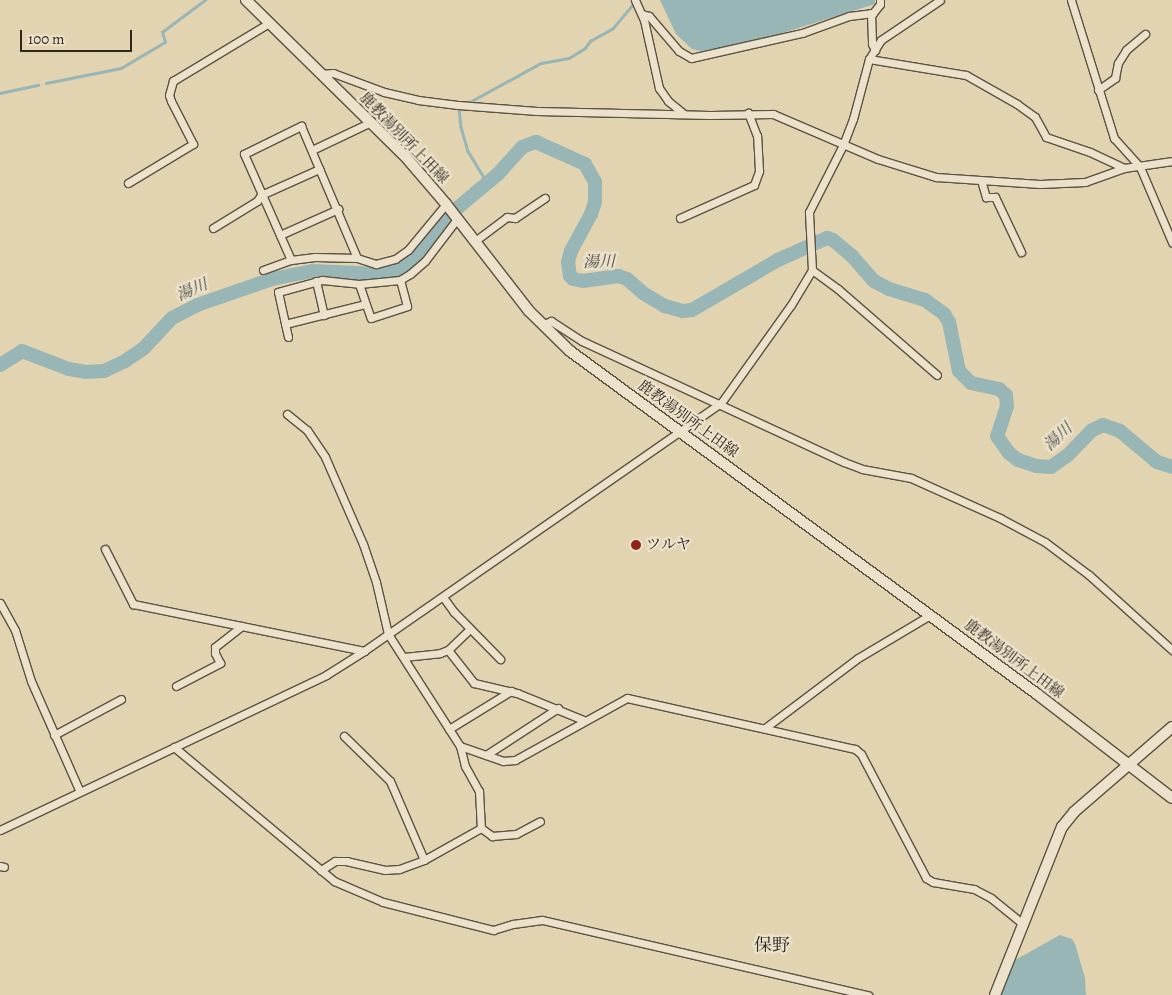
<!DOCTYPE html>
<meta charset="utf-8">
<style>
body{margin:0}
#map{position:relative;width:1172px;height:995px;overflow:hidden;background:#e2d3b1;font-family:Alegreya,"Noto Serif JP",serif}
div>[style]{position:absolute}
[style*='--x']{left:calc(var(--x)*1px);top:calc(var(--y)*1px);width:calc(var(--w)*1px);rotate:calc(var(--a)*1deg)}
.water>*{inset:0;background:#98b6b5}
.stream>*{height:2.5px;margin:-1.25px;padding:0 1.25px;transform-origin:1.25px;border-radius:1.25px;background:#98b6b5}
.river>*{height:14px;margin:-7px;padding:0 7px;transform-origin:7px;border-radius:7px;background:#98b6b5}
.roads{filter:drop-shadow(1px 0 #5c5242) drop-shadow(-1px 0 #5c5242) drop-shadow(0 1px #5c5242) drop-shadow(0 -1px #5c5242)}
.street>*{height:7px;margin:-3.5px;padding:0 3.5px;transform-origin:3.5px;border-radius:3.5px;background:#ece2cc}
.secondary>*{height:10px;margin:-5px;padding:0 5px;transform-origin:5px;border-radius:5px;background:#ece2cc}
.dots>*{width:14px;height:14px;translate:-50% -50%;box-sizing:border-box;border:2px solid #ece2cc;border-radius:50%}
span{translate:-50% -50%;white-space:nowrap;text-align:center;line-height:1.15;-webkit-text-stroke:4.5px #ece2cc;paint-order:stroke}
.street-label{font-size:15px;color:#30271d}
.poi-label{font-size:15px;color:#30271d}
.left{translate:0 -50%;text-align:left}
.water-label{font-size:16px;color:#4a4b43;font-style:italic}
.quarter-label{font-size:18px;color:#30271d}
.scale{position:absolute;left:20px;top:30px;width:112px;height:22px;box-sizing:border-box;border:2px solid #30271d;border-top:0;padding-left:6px;font-size:15px;line-height:18px;white-space:nowrap;color:#30271d;-webkit-text-stroke:4px #ece2cc;paint-order:stroke}
</style>
<div id="map">
<div class="water">
<i style="clip-path:polygon(660px 0,875px 0,875px 4px,751px 43px,700px 51px,692px 49px,676px 34px)"></i>
<i style="clip-path:polygon(1060px 935px,1072px 939px,1075px 944px,1085px 978px,1086px 995px,1001px 995px,1010px 968px,1015px 960px)"></i>
</div>
<div class="stream">
<i style="--x:46;--y:83;--w:76;--a:-11.3"></i>
<i style="--x:121;--y:68;--w:51;--a:-30.6"></i>
<i style="--x:165;--y:42;--w:10;--a:-107"></i>
<i style="--x:162;--y:32;--w:54;--a:-36.7"></i>
<i style="--x:0;--y:93;--w:39;--a:-12"></i>
<i style="--x:466;--y:104;--w:85;--a:-28.7"></i>
<i style="--x:541;--y:63;--w:28;--a:-10"></i>
<i style="--x:569;--y:58;--w:19;--a:-32"></i>
<i style="--x:585;--y:48;--w:9;--a:-54"></i>
<i style="--x:590;--y:41;--w:26;--a:-29"></i>
<i style="--x:613;--y:28;--w:30;--a:-50"></i>
<i style="--x:461;--y:107;--w:2;--a:153"></i>
<i style="--x:459;--y:108;--w:19;--a:84"></i>
<i style="--x:461;--y:127;--w:25;--a:74"></i>
<i style="--x:468;--y:151;--w:37;--a:59"></i>
</div>
<div class="river">
<i style="--x:0;--y:365;--w:26;--a:-32"></i>
<i style="--x:22;--y:351;--w:50;--a:21"></i>
<i style="--x:69;--y:369;--w:17;--a:10"></i>
<i style="--x:86;--y:372;--w:18;--a:-3"></i>
<i style="--x:104;--y:371;--w:23;--a:-25"></i>
<i style="--x:125;--y:361;--w:23;--a:-34"></i>
<i style="--x:144;--y:348;--w:41;--a:-47"></i>
<i style="--x:172;--y:318;--w:28;--a:-27"></i>
<i style="--x:197;--y:305;--w:79;--a:-19.1"></i>
<i style="--x:272;--y:279;--w:42;--a:-11"></i>
<i style="--x:313;--y:271;--w:65;--a:2.6"></i>
<i style="--x:378;--y:274;--w:22;--a:-13"></i>
<i style="--x:399;--y:269;--w:21;--a:-35"></i>
<i style="--x:416;--y:257;--w:53;--a:-51.8"></i>
<i style="--x:449;--y:215;--w:64;--a:-39.9"></i>
<i style="--x:498;--y:174;--w:36;--a:-48"></i>
<i style="--x:522;--y:147;--w:15;--a:-20"></i>
<i style="--x:536;--y:142;--w:54;--a:24.2"></i>
<i style="--x:585;--y:164;--w:21;--a:61"></i>
<i style="--x:595;--y:182;--w:20;--a:90"></i>
<i style="--x:595;--y:202;--w:13;--a:108"></i>
<i style="--x:591;--y:214;--w:42;--a:118.4"></i>
<i style="--x:571;--y:251;--w:11;--a:105"></i>
<i style="--x:568;--y:262;--w:14;--a:82"></i>
<i style="--x:570;--y:276;--w:4;--a:45"></i>
<i style="--x:573;--y:279;--w:10;--a:11"></i>
<i style="--x:583;--y:281;--w:36;--a:-8"></i>
<i style="--x:619;--y:276;--w:9;--a:21"></i>
<i style="--x:627;--y:279;--w:21;--a:41"></i>
<i style="--x:643;--y:293;--w:26;--a:31"></i>
<i style="--x:665;--y:306;--w:19;--a:16"></i>
<i style="--x:683;--y:311;--w:9;--a:-6"></i>
<i style="--x:692;--y:310;--w:99;--a:-30.2"></i>
<i style="--x:778;--y:260;--w:54;--a:-24.2"></i>
<i style="--x:827;--y:238;--w:6;--a:18"></i>
<i style="--x:833;--y:240;--w:25;--a:40"></i>
<i style="--x:852;--y:256;--w:33;--a:49"></i>
<i style="--x:874;--y:281;--w:17;--a:28"></i>
<i style="--x:889;--y:289;--w:38;--a:17"></i>
<i style="--x:925;--y:300;--w:24;--a:36"></i>
<i style="--x:944;--y:314;--w:9;--a:58"></i>
<i style="--x:949;--y:322;--w:50;--a:78.5"></i>
<i style="--x:959;--y:371;--w:17;--a:45"></i>
<i style="--x:971;--y:383;--w:29;--a:12"></i>
<i style="--x:999;--y:389;--w:9;--a:41"></i>
<i style="--x:1006;--y:395;--w:11;--a:85"></i>
<i style="--x:1007;--y:406;--w:32;--a:108"></i>
<i style="--x:997;--y:436;--w:21;--a:55"></i>
<i style="--x:1009;--y:453;--w:11;--a:38"></i>
<i style="--x:1018;--y:460;--w:19;--a:18"></i>
<i style="--x:1036;--y:466;--w:15;--a:4"></i>
<i style="--x:1051;--y:467;--w:19;--a:-35"></i>
<i style="--x:1067;--y:456;--w:35;--a:-46"></i>
<i style="--x:1091;--y:431;--w:13;--a:-27"></i>
<i style="--x:1103;--y:425;--w:18;--a:19"></i>
<i style="--x:1120;--y:431;--w:48;--a:40"></i>
<i style="--x:1157;--y:462;--w:16;--a:18"></i>
</div>
<div class="roads">
<div class="street">
<i style="--x:635;--y:0;--w:22;--a:66"></i>
<i style="--x:644;--y:20;--w:70;--a:77.6"></i>
<i style="--x:659;--y:88;--w:16;--a:55"></i>
<i style="--x:668;--y:101;--w:19;--a:39"></i>
<i style="--x:1071;--y:0;--w:145;--a:72.7"></i>
<i style="--x:1114;--y:138;--w:39;--a:48"></i>
<i style="--x:1140;--y:167;--w:82;--a:66.9"></i>
<i style="--x:871;--y:13;--w:31;--a:88"></i>
<i style="--x:872;--y:44;--w:7;--a:63"></i>
<i style="--x:642;--y:14;--w:7;--a:16"></i>
<i style="--x:649;--y:16;--w:46;--a:49.4"></i>
<i style="--x:679;--y:51;--w:14;--a:30"></i>
<i style="--x:691;--y:58;--w:114;--a:-12.7"></i>
<i style="--x:802;--y:33;--w:50;--a:-19.9"></i>
<i style="--x:849;--y:16;--w:24;--a:-7"></i>
<i style="--x:873;--y:13;--w:11;--a:-52"></i>
<i style="--x:880;--y:4;--w:4;--a:-90"></i>
<i style="--x:869;--y:59;--w:98;--a:9.4"></i>
<i style="--x:966;--y:75;--w:59;--a:29.6"></i>
<i style="--x:1017;--y:104;--w:22;--a:36"></i>
<i style="--x:1035;--y:117;--w:23;--a:61"></i>
<i style="--x:1046;--y:137;--w:46;--a:18.8"></i>
<i style="--x:1090;--y:152;--w:38;--a:25"></i>
<i style="--x:321;--y:74;--w:12;--a:-5"></i>
<i style="--x:333;--y:73;--w:54;--a:20.4"></i>
<i style="--x:384;--y:92;--w:35;--a:13"></i>
<i style="--x:418;--y:100;--w:40;--a:7.1"></i>
<i style="--x:458;--y:105;--w:79;--a:4.3"></i>
<i style="--x:537;--y:111;--w:173;--a:1.3"></i>
<i style="--x:710;--y:115;--w:63;--a:-0.9"></i>
<i style="--x:773;--y:114;--w:114;--a:23.2"></i>
<i style="--x:878;--y:159;--w:61;--a:17.2"></i>
<i style="--x:936;--y:177;--w:104;--a:3.9"></i>
<i style="--x:1040;--y:184;--w:45;--a:-2.5"></i>
<i style="--x:1085;--y:182;--w:41;--a:-19.7"></i>
<i style="--x:1124;--y:168;--w:49;--a:-8.3"></i>
<i style="--x:1098;--y:90;--w:21;--a:-35"></i>
<i style="--x:1115;--y:78;--w:15;--a:-79"></i>
<i style="--x:1118;--y:63;--w:15;--a:-58"></i>
<i style="--x:1126;--y:50;--w:25;--a:-40"></i>
<i style="--x:312;--y:150;--w:65;--a:-25.4"></i>
<i style="--x:981;--y:180;--w:18;--a:74"></i>
<i style="--x:986;--y:197;--w:9;--a:0"></i>
<i style="--x:995;--y:197;--w:61;--a:64.7"></i>
<i style="--x:128;--y:183;--w:76;--a:-31"></i>
<i style="--x:193;--y:144;--w:48;--a:-117.1"></i>
<i style="--x:171;--y:101;--w:6;--a:-108"></i>
<i style="--x:169;--y:95;--w:15;--a:-74"></i>
<i style="--x:173;--y:81;--w:112;--a:-31.1"></i>
<i style="--x:680;--y:218;--w:81;--a:-24"></i>
<i style="--x:754;--y:185;--w:15;--a:-70"></i>
<i style="--x:759;--y:171;--w:35;--a:-93"></i>
<i style="--x:757;--y:136;--w:25;--a:-111"></i>
<i style="--x:213;--y:228;--w:52;--a:-31.5"></i>
<i style="--x:257;--y:201;--w:7;--a:-56"></i>
<i style="--x:261;--y:195;--w:64;--a:-24.1"></i>
<i style="--x:280;--y:235;--w:64;--a:-24.1"></i>
<i style="--x:475;--y:241;--w:40;--a:-37"></i>
<i style="--x:507;--y:217;--w:8;--a:7"></i>
<i style="--x:515;--y:218;--w:36;--a:-34"></i>
<i style="--x:291;--y:260;--w:116;--a:-113.9"></i>
<i style="--x:244;--y:154;--w:64;--a:-26.2"></i>
<i style="--x:301;--y:126;--w:143;--a:67"></i>
<i style="--x:263;--y:270;--w:30;--a:-20"></i>
<i style="--x:291;--y:260;--w:24;--a:-7"></i>
<i style="--x:315;--y:257;--w:42;--a:1.4"></i>
<i style="--x:357;--y:258;--w:20;--a:18"></i>
<i style="--x:376;--y:264;--w:20;--a:-15"></i>
<i style="--x:395;--y:259;--w:16;--a:-35"></i>
<i style="--x:408;--y:250;--w:60;--a:-50.4"></i>
<i style="--x:812;--y:270;--w:32;--a:36"></i>
<i style="--x:838;--y:289;--w:131;--a:41"></i>
<i style="--x:316;--y:281;--w:35;--a:77"></i>
<i style="--x:359;--y:284;--w:36;--a:71"></i>
<i style="--x:371;--y:318;--w:38;--a:-18"></i>
<i style="--x:407;--y:306;--w:27;--a:-105"></i>
<i style="--x:285;--y:324;--w:82;--a:-14"></i>
<i style="--x:542;--y:325;--w:10;--a:-24"></i>
<i style="--x:551;--y:321;--w:37;--a:33"></i>
<i style="--x:582;--y:341;--w:289;--a:24.8"></i>
<i style="--x:844;--y:462;--w:19;--a:21"></i>
<i style="--x:862;--y:469;--w:50;--a:10.4"></i>
<i style="--x:911;--y:478;--w:98;--a:24.2"></i>
<i style="--x:1000;--y:518;--w:51;--a:28.1"></i>
<i style="--x:1045;--y:542;--w:55;--a:36.9"></i>
<i style="--x:1089;--y:575;--w:112;--a:42.1"></i>
<i style="--x:288;--y:337;--w:46;--a:-102.5"></i>
<i style="--x:278;--y:292;--w:46;--a:-15.3"></i>
<i style="--x:322;--y:280;--w:37;--a:6"></i>
<i style="--x:359;--y:284;--w:41;--a:-5.6"></i>
<i style="--x:400;--y:280;--w:12;--a:-31"></i>
<i style="--x:410;--y:274;--w:20;--a:-41"></i>
<i style="--x:425;--y:261;--w:53;--a:-52.7"></i>
<i style="--x:287;--y:414;--w:26;--a:39"></i>
<i style="--x:307;--y:430;--w:32;--a:56"></i>
<i style="--x:325;--y:457;--w:95;--a:66.4"></i>
<i style="--x:363;--y:544;--w:40;--a:71.1"></i>
<i style="--x:376;--y:582;--w:53;--a:77"></i>
<i style="--x:388;--y:634;--w:133;--a:57.3"></i>
<i style="--x:460;--y:746;--w:21;--a:76"></i>
<i style="--x:465;--y:766;--w:29;--a:61"></i>
<i style="--x:479;--y:791;--w:37;--a:87"></i>
<i style="--x:481;--y:828;--w:65;--a:150.7"></i>
<i style="--x:424;--y:860;--w:27;--a:160"></i>
<i style="--x:399;--y:869;--w:14;--a:176"></i>
<i style="--x:385;--y:870;--w:39;--a:-167"></i>
<i style="--x:347;--y:861;--w:12;--a:180"></i>
<i style="--x:335;--y:861;--w:17;--a:147"></i>
<i style="--x:105;--y:549;--w:62;--a:63"></i>
<i style="--x:133;--y:604;--w:236;--a:11.5"></i>
<i style="--x:443;--y:597;--w:19;--a:54"></i>
<i style="--x:454;--y:612;--w:66;--a:45.6"></i>
<i style="--x:0;--y:603;--w:31;--a:61"></i>
<i style="--x:15;--y:630;--w:53;--a:72.6"></i>
<i style="--x:31;--y:681;--w:121;--a:66.2"></i>
<i style="--x:448;--y:650;--w:30;--a:-44"></i>
<i style="--x:404;--y:657;--w:36;--a:-6"></i>
<i style="--x:440;--y:653;--w:9;--a:-21"></i>
<i style="--x:448;--y:650;--w:42;--a:51.8"></i>
<i style="--x:474;--y:683;--w:44;--a:13.1"></i>
<i style="--x:517;--y:693;--w:71;--a:22.2"></i>
<i style="--x:176;--y:686;--w:50;--a:-27.6"></i>
<i style="--x:220;--y:663;--w:11;--a:-117"></i>
<i style="--x:215;--y:653;--w:6;--a:-90"></i>
<i style="--x:215;--y:647;--w:34;--a:-38"></i>
<i style="--x:765;--y:728;--w:116;--a:-37"></i>
<i style="--x:858;--y:658;--w:84;--a:-30.8"></i>
<i style="--x:449;--y:729;--w:73;--a:-31.5"></i>
<i style="--x:54;--y:735;--w:76;--a:-28.2"></i>
<i style="--x:344;--y:736;--w:64;--a:44.4"></i>
<i style="--x:390;--y:781;--w:86;--a:66.7"></i>
<i style="--x:460;--y:746;--w:46;--a:19.2"></i>
<i style="--x:503;--y:761;--w:12;--a:-5"></i>
<i style="--x:515;--y:760;--w:128;--a:-29"></i>
<i style="--x:627;--y:698;--w:234;--a:12.6"></i>
<i style="--x:855;--y:749;--w:8;--a:40"></i>
<i style="--x:861;--y:754;--w:140;--a:62.3"></i>
<i style="--x:926;--y:878;--w:8;--a:30"></i>
<i style="--x:933;--y:882;--w:42;--a:9.7"></i>
<i style="--x:974;--y:889;--w:19;--a:28"></i>
<i style="--x:991;--y:898;--w:40;--a:39"></i>
<i style="--x:174;--y:747;--w:209;--a:39.9"></i>
<i style="--x:334;--y:881;--w:53;--a:23.2"></i>
<i style="--x:383;--y:902;--w:114;--a:14.3"></i>
<i style="--x:493;--y:930;--w:21;--a:-17"></i>
<i style="--x:513;--y:924;--w:29;--a:-8"></i>
<i style="--x:542;--y:920;--w:335;--a:13"></i>
<i style="--x:486;--y:755;--w:86;--a:-33.1"></i>
<i style="--x:481;--y:828;--w:14;--a:36"></i>
<i style="--x:492;--y:836;--w:24;--a:-5"></i>
<i style="--x:516;--y:834;--w:27;--a:-28"></i>
<i style="--x:0;--y:830;--w:361;--a:-25.4"></i>
<i style="--x:326;--y:675;--w:45;--a:-32.3"></i>
<i style="--x:364;--y:651;--w:435;--a:-34.8"></i>
<i style="--x:721;--y:403;--w:120;--a:-54.5"></i>
<i style="--x:791;--y:305;--w:41;--a:-59"></i>
<i style="--x:812;--y:270;--w:58;--a:-93"></i>
<i style="--x:809;--y:212;--w:75;--a:-63.1"></i>
<i style="--x:843;--y:145;--w:28;--a:-69"></i>
<i style="--x:853;--y:119;--w:62;--a:-75.1"></i>
<i style="--x:869;--y:59;--w:22;--a:-58"></i>
<i style="--x:881;--y:40;--w:71;--a:-34.1"></i>
<i style="--x:0;--y:866;--w:4;--a:14"></i>
</div>
<div class="secondary">
<i style="--x:246;--y:0;--w:221;--a:44.5"></i>
<i style="--x:404;--y:155;--w:65;--a:49.4"></i>
<i style="--x:446;--y:204;--w:135;--a:52.2"></i>
<i style="--x:529;--y:311;--w:57;--a:44.3"></i>
<i style="--x:570;--y:351;--w:579;--a:36.3"></i>
<i style="--x:1037;--y:694;--w:170;--a:37.6"></i>
<i style="--x:995;--y:995;--w:181;--a:-68.3"></i>
<i style="--x:1062;--y:827;--w:19;--a:-51"></i>
<i style="--x:1074;--y:812;--w:130;--a:-40.9"></i>
</div>
</div>
<div class="dots">
<i style="left:636px;top:545px;background:#8f2418"></i>
</div>
<div class="street-label">
<span style="left:404px;top:138px;rotate:46deg">鹿教湯別所上田線</span>
<span style="left:688px;top:419px;rotate:36deg">鹿教湯別所上田線</span>
<span style="left:1014px;top:659px;rotate:37deg">鹿教湯別所上田線</span>
</div>
<div class="poi-label">
<span class="left" style="left:646px;top:545px">ツルヤ</span>
</div>
<div class="water-label">
<span style="left:599px;top:262px;rotate:-1deg">湯川</span>
<span style="left:192px;top:290px;rotate:-23deg">湯川</span>
<span style="left:1058px;top:437px;rotate:-43deg">湯川</span>
</div>
<div class="quarter-label">
<span style="left:772px;top:945px">保野</span>
</div>
<div class="scale">100 m</div>
</div>
